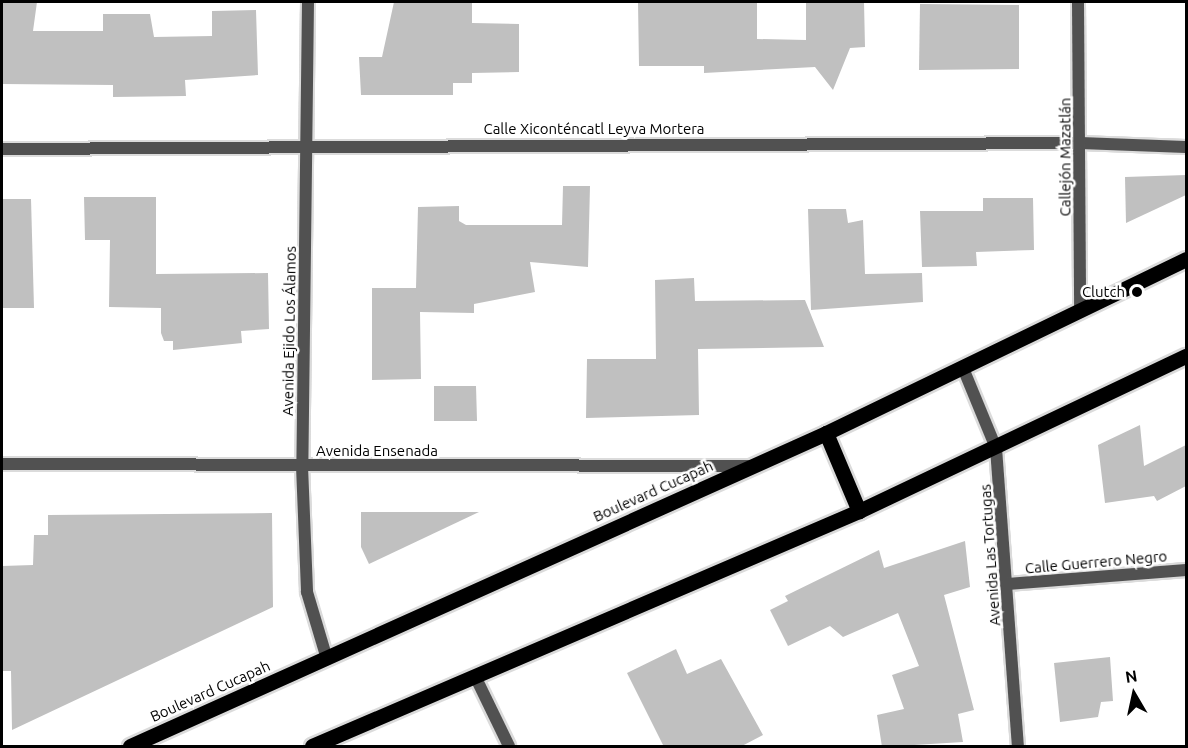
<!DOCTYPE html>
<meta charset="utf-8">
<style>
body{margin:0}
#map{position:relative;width:1188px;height:748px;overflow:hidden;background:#fff;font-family:Ubuntu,sans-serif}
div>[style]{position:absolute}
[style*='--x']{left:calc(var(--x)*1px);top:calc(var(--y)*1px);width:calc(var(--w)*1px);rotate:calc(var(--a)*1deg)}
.building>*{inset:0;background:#c0c0c0}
.roads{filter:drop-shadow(2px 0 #dbdbdb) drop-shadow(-2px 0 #dbdbdb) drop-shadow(0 2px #dbdbdb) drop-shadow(0 -2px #dbdbdb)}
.service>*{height:12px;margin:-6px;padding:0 6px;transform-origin:6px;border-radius:6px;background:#515151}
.minor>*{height:12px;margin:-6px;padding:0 6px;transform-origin:6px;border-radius:6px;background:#515151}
.tertiary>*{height:12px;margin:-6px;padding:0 6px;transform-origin:6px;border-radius:6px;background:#515151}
.primary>*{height:15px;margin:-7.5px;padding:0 7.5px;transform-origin:7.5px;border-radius:7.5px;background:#000}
.dots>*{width:16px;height:16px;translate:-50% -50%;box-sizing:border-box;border:3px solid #fff;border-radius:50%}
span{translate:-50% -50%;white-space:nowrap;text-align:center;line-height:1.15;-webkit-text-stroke:5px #fff;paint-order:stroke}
.street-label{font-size:15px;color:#000}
.poi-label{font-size:15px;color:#000}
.right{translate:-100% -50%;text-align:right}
.frame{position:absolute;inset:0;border:3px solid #000;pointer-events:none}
.north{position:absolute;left:1104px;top:664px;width:60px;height:60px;-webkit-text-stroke:4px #fff;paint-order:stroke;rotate:351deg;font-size:16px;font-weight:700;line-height:24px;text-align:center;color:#000}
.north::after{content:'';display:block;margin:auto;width:21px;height:27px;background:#000;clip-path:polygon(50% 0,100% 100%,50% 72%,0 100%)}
</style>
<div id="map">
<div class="building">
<i style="clip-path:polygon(2px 2px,37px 2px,33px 31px,103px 31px,103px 14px,150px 14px,154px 37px,212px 36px,212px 11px,256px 10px,258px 75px,185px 80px,186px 96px,113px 97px,113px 85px,2px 84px)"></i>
<i style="clip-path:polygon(394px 2px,472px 2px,472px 23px,519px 24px,519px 72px,472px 73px,472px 83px,453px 83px,453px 95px,361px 95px,359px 57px,382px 57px)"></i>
<i style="clip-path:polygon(638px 2px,757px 2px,757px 39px,806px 40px,806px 2px,864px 2px,865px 47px,850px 48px,833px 90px,815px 67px,704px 73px,704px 66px,639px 66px)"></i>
<i style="clip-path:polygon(920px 4px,1019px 5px,1019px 69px,919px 70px)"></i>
<i style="clip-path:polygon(1186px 175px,1186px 195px,1126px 223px,1125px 177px)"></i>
<i style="clip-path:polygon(563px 186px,590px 186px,588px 267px,530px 262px,535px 292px,474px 304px,474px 313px,420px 312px,421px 379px,372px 380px,372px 288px,416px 288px,418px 207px,459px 206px,459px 221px,466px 225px,562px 225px)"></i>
<i style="clip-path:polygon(84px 197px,156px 197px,156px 274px,268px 273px,269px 329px,241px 331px,242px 343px,173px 350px,173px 341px,164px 341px,161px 333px,161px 308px,109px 307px,110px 240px,85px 240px)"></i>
<i style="clip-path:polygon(983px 198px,1033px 198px,1034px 250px,976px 252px,977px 266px,922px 267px,920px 211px,983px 211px)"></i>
<i style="clip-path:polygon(2px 199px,31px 199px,34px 308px,2px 308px)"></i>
<i style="clip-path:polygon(808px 209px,846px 209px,848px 223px,863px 220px,865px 274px,922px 273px,923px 302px,811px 310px)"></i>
<i style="clip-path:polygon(694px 278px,695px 301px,805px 300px,824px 347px,698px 349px,699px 415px,586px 418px,587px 359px,656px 359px,655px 280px)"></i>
<i style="clip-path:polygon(434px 386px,476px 386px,477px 421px,434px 421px)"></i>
<i style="clip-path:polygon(1140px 425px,1144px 466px,1186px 445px,1186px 486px,1157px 501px,1154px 496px,1105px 503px,1098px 445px)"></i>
<i style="clip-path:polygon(361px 512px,479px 512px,369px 564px,361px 547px)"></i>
<i style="clip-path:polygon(272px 513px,273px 607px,12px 730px,11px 671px,2px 671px,2px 566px,33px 565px,34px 535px,48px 535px,48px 515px)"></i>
<i style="clip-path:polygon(965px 541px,970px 587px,944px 595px,974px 710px,958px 714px,963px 742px,882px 747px,877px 715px,904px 709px,892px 675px,919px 666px,898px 613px,843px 637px,830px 626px,788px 646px,770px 610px,788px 601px,785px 596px,879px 550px,884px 568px)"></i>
<i style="clip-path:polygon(676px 649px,687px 674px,721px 659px,763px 735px,740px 747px,664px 747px,627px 673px)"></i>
<i style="clip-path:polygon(1110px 657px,1113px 701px,1101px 702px,1098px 717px,1060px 722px,1054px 663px)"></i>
</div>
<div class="roads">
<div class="service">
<i style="--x:1080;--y:143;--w:106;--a:2.2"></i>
<i style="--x:475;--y:676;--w:78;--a:64.1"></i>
</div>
<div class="minor">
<i style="--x:308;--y:2;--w:464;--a:90.7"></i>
<i style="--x:302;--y:466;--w:126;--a:87.7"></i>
<i style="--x:307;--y:592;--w:70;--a:73.4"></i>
<i style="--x:1078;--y:2;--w:309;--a:89.6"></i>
<i style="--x:2;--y:149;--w:1078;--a:-0.32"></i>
<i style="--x:963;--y:368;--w:87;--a:67.6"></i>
<i style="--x:996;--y:448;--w:299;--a:85.8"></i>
<i style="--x:1007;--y:584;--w:180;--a:-4.5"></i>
</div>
<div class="tertiary">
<i style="--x:2;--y:464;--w:746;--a:0.15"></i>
</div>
<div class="primary">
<i style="--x:826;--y:433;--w:85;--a:67.1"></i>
<i style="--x:130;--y:746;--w:763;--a:-24.21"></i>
<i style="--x:826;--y:433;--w:400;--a:-25.8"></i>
<i style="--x:312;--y:746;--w:595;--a:-23.25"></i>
<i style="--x:859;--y:511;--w:362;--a:-25.4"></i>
</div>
</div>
<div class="dots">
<i style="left:1137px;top:292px;background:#000"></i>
</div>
<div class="street-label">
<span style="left:594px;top:129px">Calle Xiconténcatl Leyva Mortera</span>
<span style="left:1065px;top:157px;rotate:-90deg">Callejón Mazatlán</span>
<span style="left:289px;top:331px;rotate:-89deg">Avenida Ejido Los Álamos</span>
<span style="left:377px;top:451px">Avenida Ensenada</span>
<span style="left:653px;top:491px;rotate:-24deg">Boulevard Cucapah</span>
<span style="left:990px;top:555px;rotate:-94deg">Avenida Las Tortugas</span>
<span style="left:1096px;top:562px;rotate:-5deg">Calle Guerrero Negro</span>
<span style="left:210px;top:691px;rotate:-24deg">Boulevard Cucapah</span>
</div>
<div class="poi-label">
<span class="right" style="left:1125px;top:292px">Clutch</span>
</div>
<div class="frame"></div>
<div class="north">N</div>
</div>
